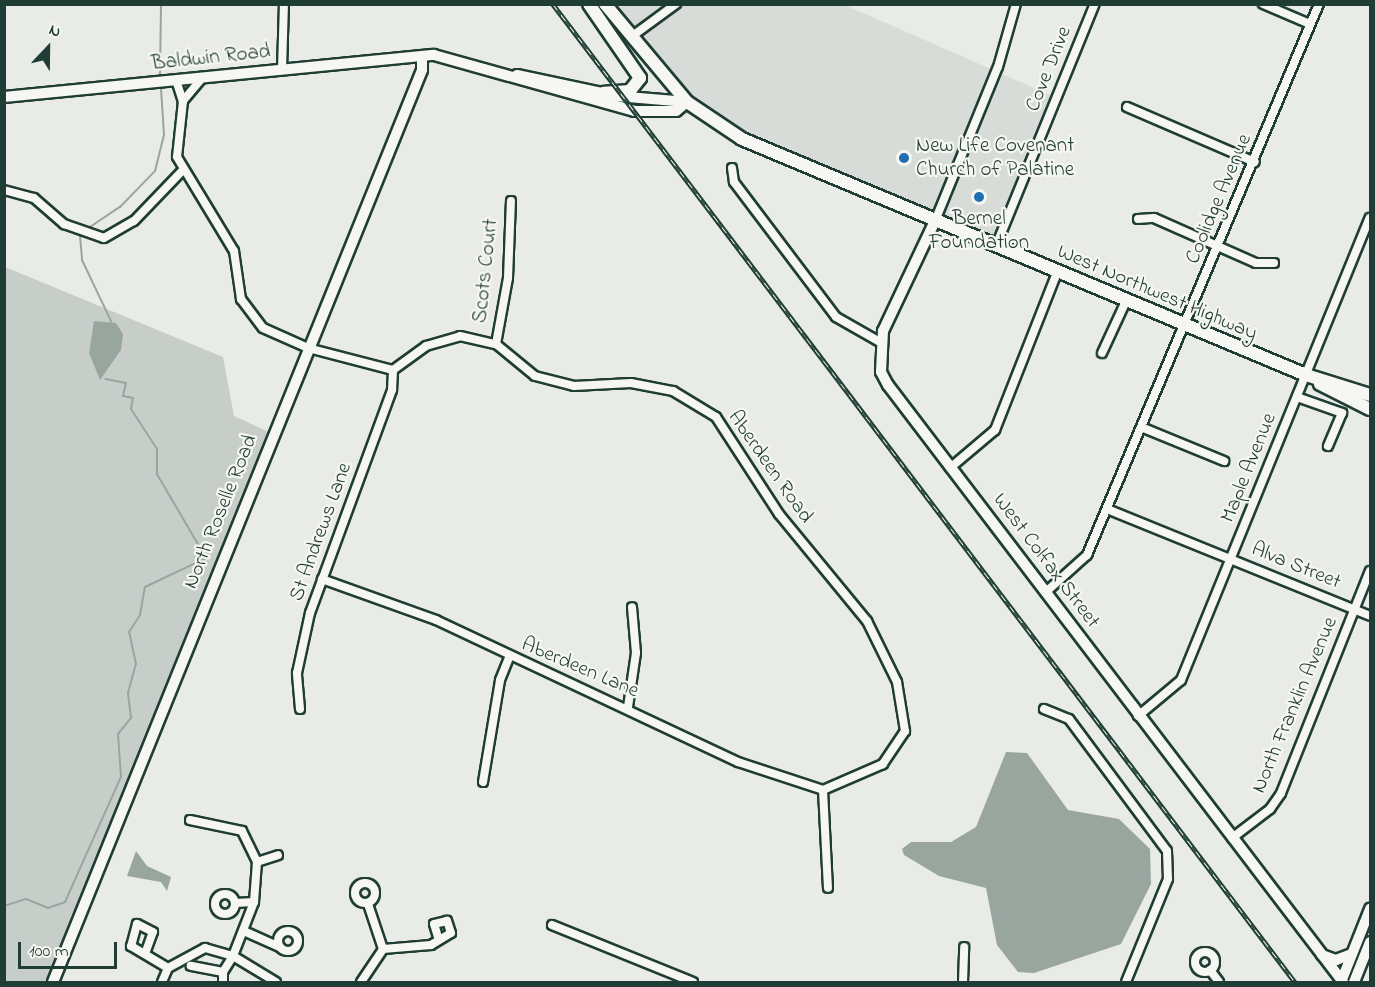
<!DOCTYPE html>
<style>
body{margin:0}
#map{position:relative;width:1375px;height:987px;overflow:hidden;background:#e9ebe7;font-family:"Indie Flower",sans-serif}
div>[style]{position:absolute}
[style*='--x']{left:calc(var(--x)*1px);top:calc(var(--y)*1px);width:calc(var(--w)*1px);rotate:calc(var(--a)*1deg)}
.built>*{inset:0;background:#d8dcd8}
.green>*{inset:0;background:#c7cec9}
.water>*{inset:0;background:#99a6a0}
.stream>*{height:2px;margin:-1px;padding:0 1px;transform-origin:1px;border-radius:1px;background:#99a6a0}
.roads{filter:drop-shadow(2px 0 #1f3d34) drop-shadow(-2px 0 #1f3d34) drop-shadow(0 2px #1f3d34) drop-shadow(0 -2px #1f3d34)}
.street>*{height:8px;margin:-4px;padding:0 4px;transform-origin:4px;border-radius:4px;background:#f6f6f2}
.street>.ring{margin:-4px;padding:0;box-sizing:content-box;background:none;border:8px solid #f6f6f2;border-radius:50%}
.secondary>*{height:10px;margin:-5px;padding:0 5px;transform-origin:5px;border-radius:5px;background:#f6f6f2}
.primary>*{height:12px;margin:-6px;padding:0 6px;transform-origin:6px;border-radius:6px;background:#f6f6f2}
.rail>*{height:4.5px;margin-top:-2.25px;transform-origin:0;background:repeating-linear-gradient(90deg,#f6f6f2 0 7px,#1f3d34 0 14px);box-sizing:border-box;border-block:2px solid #1f3d34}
.dots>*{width:16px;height:16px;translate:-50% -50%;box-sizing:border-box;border:3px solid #f6f6f2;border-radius:50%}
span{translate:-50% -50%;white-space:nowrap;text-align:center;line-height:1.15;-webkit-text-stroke:4.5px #f6f6f2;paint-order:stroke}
.street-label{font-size:21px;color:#1f3d34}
.poi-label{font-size:21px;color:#1f3d34}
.left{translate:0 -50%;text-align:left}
.frame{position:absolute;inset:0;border:6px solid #1f3d34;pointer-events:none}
.north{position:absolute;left:18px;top:18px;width:60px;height:60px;-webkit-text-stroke:4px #f6f6f2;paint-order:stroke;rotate:22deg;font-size:16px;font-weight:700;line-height:24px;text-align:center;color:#1f3d34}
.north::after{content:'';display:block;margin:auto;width:21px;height:27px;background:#1f3d34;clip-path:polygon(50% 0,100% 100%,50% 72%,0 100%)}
.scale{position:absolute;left:18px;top:942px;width:99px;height:27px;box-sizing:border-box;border:3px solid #1f3d34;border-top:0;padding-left:8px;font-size:18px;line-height:21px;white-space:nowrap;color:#1f3d34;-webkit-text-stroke:4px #f6f6f2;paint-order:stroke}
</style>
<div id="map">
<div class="built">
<i style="clip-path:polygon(605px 5px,845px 5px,1057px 98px,996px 246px,772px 153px,687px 102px)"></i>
</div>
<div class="green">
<i style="clip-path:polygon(5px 267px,223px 357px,234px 416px,269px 432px,47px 982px,5px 982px)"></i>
</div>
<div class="water">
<i style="clip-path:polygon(94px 321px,116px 323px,123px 334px,121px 350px,100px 380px,89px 353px)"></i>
<i style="clip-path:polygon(1006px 752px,1027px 753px,1068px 810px,1119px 819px,1150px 849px,1151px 884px,1121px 944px,1034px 973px,1018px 972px,997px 945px,986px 888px,939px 876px,904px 855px,902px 849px,911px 842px,951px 842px,976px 827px)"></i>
<i style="clip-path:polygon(136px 851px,147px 866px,171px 877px,167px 891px,161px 882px,127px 876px)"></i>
</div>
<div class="stream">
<i style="--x:160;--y:76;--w:72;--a:-89.2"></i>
<i style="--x:87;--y:229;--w:40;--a:-34"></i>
<i style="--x:120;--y:207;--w:50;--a:-45.8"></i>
<i style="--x:155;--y:171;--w:37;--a:-76"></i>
<i style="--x:164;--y:135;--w:47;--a:-93.7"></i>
<i style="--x:80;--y:236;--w:24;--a:85"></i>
<i style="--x:82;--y:260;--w:68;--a:64.6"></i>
<i style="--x:4;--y:906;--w:23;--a:-18"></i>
<i style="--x:26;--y:899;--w:24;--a:22"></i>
<i style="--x:48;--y:908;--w:18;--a:-19"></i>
<i style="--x:65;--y:902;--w:137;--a:-65.9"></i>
<i style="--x:121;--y:777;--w:43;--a:-94"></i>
<i style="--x:118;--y:734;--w:21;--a:-51"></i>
<i style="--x:131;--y:718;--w:25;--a:-97"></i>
<i style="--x:128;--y:693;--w:30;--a:-75"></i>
<i style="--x:136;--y:664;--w:33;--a:-102"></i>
<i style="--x:129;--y:632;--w:20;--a:-57"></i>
<i style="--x:140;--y:615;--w:28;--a:-80"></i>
<i style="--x:145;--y:587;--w:68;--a:-25.4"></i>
<i style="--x:206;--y:558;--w:97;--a:-120.3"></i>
<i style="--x:157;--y:474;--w:25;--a:-90"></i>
<i style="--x:157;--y:449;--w:48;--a:-123"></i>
<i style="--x:131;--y:409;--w:11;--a:-80"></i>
<i style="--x:133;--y:398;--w:10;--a:-169"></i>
<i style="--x:123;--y:396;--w:13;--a:-77"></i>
<i style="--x:126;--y:383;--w:21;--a:-169"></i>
</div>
<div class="roads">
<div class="street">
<i style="--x:1263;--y:4;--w:51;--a:23.1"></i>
<i style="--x:631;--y:37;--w:56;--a:-36.3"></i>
<i style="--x:282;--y:70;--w:66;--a:-88.3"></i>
<i style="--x:203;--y:77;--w:31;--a:130"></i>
<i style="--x:183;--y:101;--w:56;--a:96.1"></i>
<i style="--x:177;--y:157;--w:110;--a:58.8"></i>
<i style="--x:234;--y:251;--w:49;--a:81.7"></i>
<i style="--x:241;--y:299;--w:36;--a:53"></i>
<i style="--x:263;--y:328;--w:49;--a:24"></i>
<i style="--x:308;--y:348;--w:88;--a:14.5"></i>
<i style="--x:393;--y:370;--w:41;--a:-36"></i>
<i style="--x:426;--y:346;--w:35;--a:-16"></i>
<i style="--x:460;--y:336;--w:37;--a:13"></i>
<i style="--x:496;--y:344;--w:50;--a:39.4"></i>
<i style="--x:535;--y:376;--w:40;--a:14.4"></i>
<i style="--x:574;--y:386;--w:57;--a:-3"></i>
<i style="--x:631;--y:383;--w:43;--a:10.8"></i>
<i style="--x:673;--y:391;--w:50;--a:31.2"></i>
<i style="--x:716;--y:417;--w:116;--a:57"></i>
<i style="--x:779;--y:514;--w:139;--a:50.6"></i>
<i style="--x:867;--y:621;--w:68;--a:63.8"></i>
<i style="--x:897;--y:682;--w:50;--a:80.7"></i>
<i style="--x:905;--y:731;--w:40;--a:124"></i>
<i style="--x:883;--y:764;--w:65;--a:156.6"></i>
<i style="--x:176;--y:80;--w:22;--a:72"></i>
<i style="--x:1127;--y:107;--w:139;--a:23.3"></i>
<i style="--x:732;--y:168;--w:14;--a:82"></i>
<i style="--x:734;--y:182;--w:169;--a:52.9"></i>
<i style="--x:836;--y:317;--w:51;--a:29.6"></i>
<i style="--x:4;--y:190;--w:31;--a:15"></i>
<i style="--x:34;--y:198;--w:40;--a:41"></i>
<i style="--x:64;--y:224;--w:42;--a:19.3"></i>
<i style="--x:104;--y:238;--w:34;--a:-30"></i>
<i style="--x:134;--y:221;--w:69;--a:-46.2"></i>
<i style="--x:1138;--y:219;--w:16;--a:-4"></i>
<i style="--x:1154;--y:218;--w:111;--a:23.8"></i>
<i style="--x:1256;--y:263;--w:18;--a:0"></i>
<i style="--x:935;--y:221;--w:166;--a:-67.8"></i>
<i style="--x:998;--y:67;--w:66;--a:-74.1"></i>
<i style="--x:996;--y:246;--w:261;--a:-67.8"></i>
<i style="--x:496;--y:344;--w:67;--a:-79.7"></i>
<i style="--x:508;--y:278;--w:77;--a:-87.8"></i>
<i style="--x:1102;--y:353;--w:57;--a:-65.2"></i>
<i style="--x:1297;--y:397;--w:48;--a:19.6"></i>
<i style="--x:1342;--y:413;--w:36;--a:113"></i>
<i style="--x:1141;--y:427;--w:90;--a:22.3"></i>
<i style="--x:950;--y:468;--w:59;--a:-40.2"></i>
<i style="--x:995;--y:430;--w:169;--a:-68.5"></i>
<i style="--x:1107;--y:509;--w:284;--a:22.1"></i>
<i style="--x:322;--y:579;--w:121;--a:19.8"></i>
<i style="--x:436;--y:620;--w:334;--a:25.2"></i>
<i style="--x:738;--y:762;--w:89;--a:18.2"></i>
<i style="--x:1047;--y:591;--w:54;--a:-42"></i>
<i style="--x:1087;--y:555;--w:598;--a:-67.17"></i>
<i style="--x:628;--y:707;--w:55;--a:-81.6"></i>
<i style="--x:636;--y:653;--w:46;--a:-95"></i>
<i style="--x:300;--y:709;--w:36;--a:-95"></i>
<i style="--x:297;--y:673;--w:61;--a:-77.8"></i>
<i style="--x:310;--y:613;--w:238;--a:-69.8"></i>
<i style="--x:392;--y:390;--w:20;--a:-87"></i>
<i style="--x:1044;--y:709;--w:27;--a:22"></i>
<i style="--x:1069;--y:719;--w:164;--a:53.4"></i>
<i style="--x:1167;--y:851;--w:28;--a:88"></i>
<i style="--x:1168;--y:879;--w:111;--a:112.2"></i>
<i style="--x:1138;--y:716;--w:56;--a:-39.9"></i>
<i style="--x:1181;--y:680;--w:499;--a:-67.8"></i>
<i style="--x:483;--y:782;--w:103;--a:-80.5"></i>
<i style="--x:500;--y:680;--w:24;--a:-68"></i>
<i style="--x:823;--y:790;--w:98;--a:87.1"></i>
<i style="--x:190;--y:820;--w:53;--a:11.9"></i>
<i style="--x:242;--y:831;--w:34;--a:64"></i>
<i style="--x:257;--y:862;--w:40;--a:94.3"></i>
<i style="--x:254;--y:902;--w:58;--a:111.3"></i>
<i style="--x:233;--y:956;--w:19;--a:122"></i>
<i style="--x:223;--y:972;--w:33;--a:-169"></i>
<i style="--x:1232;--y:838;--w:48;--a:-37.3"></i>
<i style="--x:1270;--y:809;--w:19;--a:-55"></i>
<i style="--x:1281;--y:793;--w:239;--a:-68.2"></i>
<i style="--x:257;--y:862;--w:22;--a:-18"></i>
<i class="ring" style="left:355px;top:883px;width:12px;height:12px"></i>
<i class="ring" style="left:215px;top:894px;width:12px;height:12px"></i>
<i style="--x:235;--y:903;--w:19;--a:-3"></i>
<i style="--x:368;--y:904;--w:47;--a:71.6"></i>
<i style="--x:552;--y:925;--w:152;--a:22"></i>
<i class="ring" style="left:278px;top:931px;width:12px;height:12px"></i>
<i style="--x:246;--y:932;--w:37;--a:24"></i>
<i style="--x:383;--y:949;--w:48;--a:-4.8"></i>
<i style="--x:431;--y:945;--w:23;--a:-31"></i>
<i style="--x:451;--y:933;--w:13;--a:-108"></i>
<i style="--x:447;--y:921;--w:13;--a:167"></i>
<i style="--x:434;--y:924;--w:14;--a:73"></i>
<i style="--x:146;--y:951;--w:20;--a:-70"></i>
<i style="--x:153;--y:932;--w:18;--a:-153"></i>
<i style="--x:137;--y:924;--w:23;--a:105"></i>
<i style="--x:131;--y:946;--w:43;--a:30.7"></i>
<i class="ring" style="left:1195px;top:952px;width:12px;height:12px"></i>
<i style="--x:1210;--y:970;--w:15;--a:53"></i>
<i style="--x:162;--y:982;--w:15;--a:-67"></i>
<i style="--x:168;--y:968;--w:42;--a:-28.4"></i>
<i style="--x:205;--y:948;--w:29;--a:16"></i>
<i style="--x:233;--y:956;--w:50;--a:31.2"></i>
<i style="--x:223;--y:982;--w:10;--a:-90"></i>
<i style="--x:361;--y:982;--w:40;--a:-56"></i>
<i style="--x:963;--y:982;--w:35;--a:-88"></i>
</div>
<div class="secondary">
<i style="--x:517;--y:75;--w:101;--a:12"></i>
<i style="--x:616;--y:96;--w:71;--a:4.8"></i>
<i style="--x:4;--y:97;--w:432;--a:-5.6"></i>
<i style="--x:434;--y:55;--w:208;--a:15.6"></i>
<i style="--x:634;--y:111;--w:42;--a:0"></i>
<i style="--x:676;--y:111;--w:14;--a:-39"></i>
<i style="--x:935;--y:221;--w:122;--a:115.3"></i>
<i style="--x:883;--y:331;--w:41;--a:92.8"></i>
<i style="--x:881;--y:372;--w:15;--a:62"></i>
<i style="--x:888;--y:385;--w:751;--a:52.69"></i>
<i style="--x:1322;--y:955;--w:15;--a:20"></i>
<i style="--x:1336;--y:960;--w:17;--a:-21"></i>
<i style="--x:53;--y:982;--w:984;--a:-67.97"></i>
<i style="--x:422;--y:70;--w:14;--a:-90"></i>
<i style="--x:1341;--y:982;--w:79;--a:-68.3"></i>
<i style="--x:1354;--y:982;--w:43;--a:-68.2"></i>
</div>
<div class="primary">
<i style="--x:589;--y:4;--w:90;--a:55.4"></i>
<i style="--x:640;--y:78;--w:16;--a:128"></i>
<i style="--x:630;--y:91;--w:26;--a:176"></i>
<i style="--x:605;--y:4;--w:128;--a:50.1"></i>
<i style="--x:687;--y:102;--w:66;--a:33.9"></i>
<i style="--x:742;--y:139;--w:611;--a:22.71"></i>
<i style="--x:1306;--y:375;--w:67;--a:17.4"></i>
<i style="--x:1320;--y:384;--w:56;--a:26.6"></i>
</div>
</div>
<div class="rail">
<i style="--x:553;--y:4;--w:1228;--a:52.81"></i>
</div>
<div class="dots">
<i style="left:904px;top:158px;background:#1f6fb2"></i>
<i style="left:979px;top:197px;background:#1f6fb2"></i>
</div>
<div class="street-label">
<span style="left:211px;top:58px;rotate:-6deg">Baldwin Road</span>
<span style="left:1049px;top:69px;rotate:-68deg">Cove Drive</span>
<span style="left:1219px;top:199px;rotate:-67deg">Coolidge Avenue</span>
<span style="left:486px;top:271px;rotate:-84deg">Scots Court</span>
<span style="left:1157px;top:293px;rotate:23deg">West Northwest Highway</span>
<span style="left:770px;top:467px;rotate:55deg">Aberdeen Road</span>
<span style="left:1249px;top:468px;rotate:-68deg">Maple Avenue</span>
<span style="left:221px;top:512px;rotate:-68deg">North Roselle Road</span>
<span style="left:321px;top:532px;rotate:-70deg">St Andrews Lane</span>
<span style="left:1046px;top:561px;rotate:53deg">West Colfax Street</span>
<span style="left:1296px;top:566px;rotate:22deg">Alva Street</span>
<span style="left:580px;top:668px;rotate:23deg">Aberdeen Lane</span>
<span style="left:1295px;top:705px;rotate:-67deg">North Franklin Avenue</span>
</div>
<div class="poi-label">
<span class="left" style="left:916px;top:158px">New Life Covenant<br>Church of Palatine</span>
<span style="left:979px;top:231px">Bernel<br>Foundation</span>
</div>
<div class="frame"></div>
<div class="north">N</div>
<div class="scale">100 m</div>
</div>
